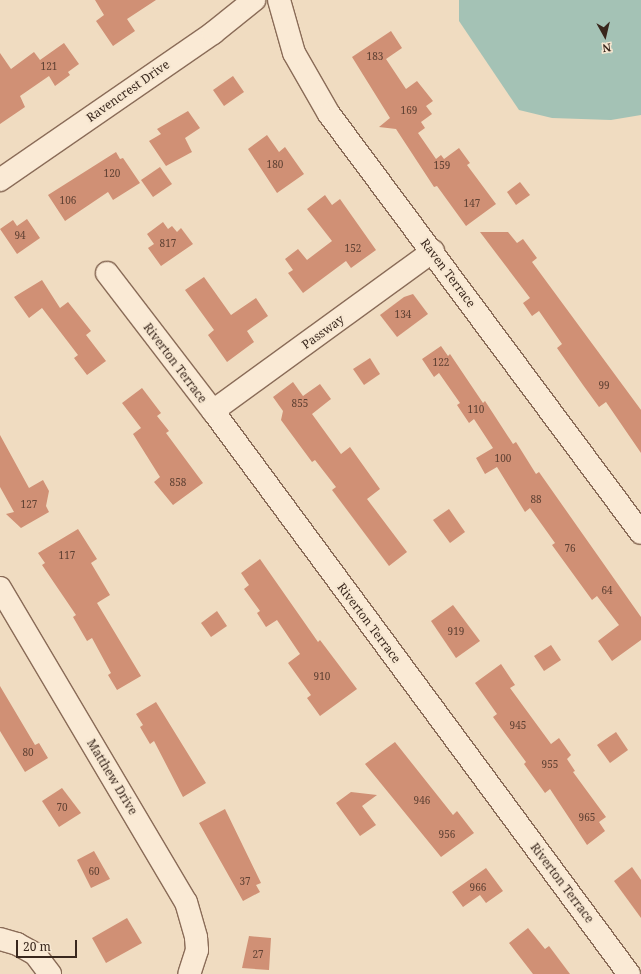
<!DOCTYPE html>
<style>
body{margin:0}
#map{position:relative;width:641px;height:974px;overflow:hidden;background:#f0dcc1;font-family:"Noto Serif",serif}
div>[style]{position:absolute}
[style*='--x']{left:calc(var(--x)*1px);top:calc(var(--y)*1px);width:calc(var(--w)*1px);rotate:calc(var(--a)*1deg)}
.water>*{inset:0;background:#a4c2b5}
.building>*{inset:0;background:#d09075}
.roads{filter:drop-shadow(1px 0 #8a6c58) drop-shadow(-1px 0 #8a6c58) drop-shadow(0 1px #8a6c58) drop-shadow(0 -1px #8a6c58)}
.minor>*{height:22px;margin:-11px;padding:0 11px;transform-origin:11px;border-radius:11px;background:#faead5}
span{translate:-50% -50%;white-space:nowrap;text-align:center;line-height:1.15;-webkit-text-stroke:4px #f7e7d1;paint-order:stroke}
.number-label{font-size:10px;color:#5f4133}
.number-label span{-webkit-text-stroke-width:0}
.street-label{font-size:12px;color:#39271d}
.north{position:absolute;left:585px;top:16px;width:40px;height:40px;-webkit-text-stroke:3px #f7e7d1;paint-order:stroke;rotate:172deg;font-size:11px;font-weight:700;line-height:16px;text-align:center;color:#39271d}
.north::after{content:'';display:block;margin:auto;width:14px;height:18px;background:#39271d;clip-path:polygon(50% 0,100% 100%,50% 72%,0 100%)}
.scale{position:absolute;left:16px;top:940px;width:61px;height:18px;box-sizing:border-box;border:2px solid #39271d;border-top:0;padding-left:5px;font-size:12px;line-height:14px;white-space:nowrap;color:#39271d;-webkit-text-stroke:3px #f7e7d1;paint-order:stroke}
</style>
<div id="map">
<div class="water">
<i style="clip-path:polygon(459px 0,641px 0,641px 115px,611px 120px,552px 118px,519px 110px,459px 21px)"></i>
</div>
<div class="building">
<i style="clip-path:polygon(95px 0,156px 0,127px 19px,135px 31px,113px 46px,96px 21px,104px 15px)"></i>
<i style="clip-path:polygon(391px 31px,402px 48px,386px 59px,406px 89px,417px 81px,433px 101px,426px 106px,432px 114px,421px 122px,425px 128px,418px 133px,436px 159px,441px 155px,444px 159px,459px 148px,470px 163px,467px 165px,496px 204px,466px 226px,437px 186px,434px 187px,396px 129px,379px 127px,390px 118px,352px 57px)"></i>
<i style="clip-path:polygon(64px 43px,79px 64px,68px 72px,70px 75px,55px 86px,49px 76px,20px 96px,25px 107px,0 124px,0 53px,11px 69px,34px 52px,40px 60px)"></i>
<i style="clip-path:polygon(233px 76px,244px 92px,224px 106px,213px 90px)"></i>
<i style="clip-path:polygon(188px 111px,200px 128px,185px 138px,192px 152px,166px 166px,149px 141px,161px 134px,157px 129px)"></i>
<i style="clip-path:polygon(267px 135px,279px 152px,285px 147px,304px 174px,277px 193px,248px 149px)"></i>
<i style="clip-path:polygon(116px 152px,120px 159px,123px 158px,140px 183px,113px 200px,108px 192px,65px 221px,48px 195px)"></i>
<i style="clip-path:polygon(160px 167px,172px 184px,153px 197px,141px 180px)"></i>
<i style="clip-path:polygon(520px 182px,530px 195px,516px 205px,507px 192px)"></i>
<i style="clip-path:polygon(325px 195px,332px 205px,340px 199px,376px 250px,351px 268px,346px 261px,303px 293px,288px 273px,293px 270px,285px 259px,298px 249px,307px 260px,332px 241px,307px 209px)"></i>
<i style="clip-path:polygon(27px 219px,40px 238px,17px 254px,0 229px,13px 220px,17px 226px)"></i>
<i style="clip-path:polygon(163px 222px,168px 229px,172px 226px,177px 232px,181px 228px,193px 244px,161px 266px,148px 248px,154px 244px,147px 234px)"></i>
<i style="clip-path:polygon(480px 232px,508px 232px,517px 243px,523px 239px,537px 258px,532px 262px,641px 410px,641px 453px,606px 402px,599px 407px,583px 385px,557px 348px,562px 344px,539px 311px,532px 316px,523px 303px,530px 298px)"></i>
<i style="clip-path:polygon(204px 277px,231px 315px,256px 298px,268px 316px,247px 331px,254px 342px,227px 362px,208px 335px,214px 330px,185px 290px)"></i>
<i style="clip-path:polygon(42px 280px,60px 308px,68px 302px,91px 331px,86px 335px,106px 361px,87px 375px,74px 358px,78px 355px,42px 308px,29px 318px,14px 297px)"></i>
<i style="clip-path:polygon(413px 294px,428px 314px,397px 337px,380px 315px,404px 297px)"></i>
<i style="clip-path:polygon(441px 346px,448px 356px,450px 354px,483px 403px,485px 401px,513px 444px,516px 442px,536px 474px,539px 472px,641px 617px,641px 640px,612px 661px,598px 641px,619px 625px,597px 596px,592px 600px,552px 545px,555px 543px,530px 508px,525px 512px,497px 467px,485px 474px,476px 458px,493px 448px,474px 419px,469px 423px,457px 405px,460px 403px,439px 373px,434px 377px,422px 359px)"></i>
<i style="clip-path:polygon(370px 358px,380px 374px,364px 385px,353px 369px)"></i>
<i style="clip-path:polygon(293px 382px,303px 396px,320px 384px,331px 399px,312px 414px,341px 454px,350px 447px,380px 489px,367px 499px,407px 552px,389px 566px,332px 490px,336px 487px,315px 460px,312px 462px,281px 420px,283px 411px,273px 397px)"></i>
<i style="clip-path:polygon(142px 388px,161px 413px,157px 416px,169px 431px,166px 433px,203px 483px,173px 505px,154px 482px,160px 477px,133px 434px,141px 428px,122px 403px)"></i>
<i style="clip-path:polygon(0 435px,29px 488px,43px 480px,49px 491px,46px 506px,49px 512px,21px 528px,6px 514px,14px 512px,0 487px)"></i>
<i style="clip-path:polygon(449px 509px,465px 532px,450px 543px,433px 520px)"></i>
<i style="clip-path:polygon(78px 529px,97px 559px,91px 563px,110px 595px,97px 603px,141px 676px,117px 690px,108px 675px,111px 673px,92px 638px,87px 641px,73px 617px,76px 615px,42px 565px,45px 563px,38px 553px)"></i>
<i style="clip-path:polygon(260px 559px,318px 642px,320px 640px,357px 689px,320px 716px,307px 698px,311px 695px,288px 663px,300px 654px,277px 620px,266px 627px,257px 613px,260px 611px,244px 589px,249px 585px,241px 573px)"></i>
<i style="clip-path:polygon(453px 605px,480px 641px,456px 658px,431px 621px)"></i>
<i style="clip-path:polygon(217px 611px,227px 626px,211px 637px,201px 623px)"></i>
<i style="clip-path:polygon(551px 645px,561px 660px,544px 671px,534px 656px)"></i>
<i style="clip-path:polygon(501px 664px,515px 685px,510px 688px,551px 744px,559px 738px,571px 755px,567px 759px,575px 771px,573px 772px,606px 817px,599px 822px,605px 831px,587px 845px,550px 789px,545px 793px,524px 764px,526px 762px,493px 717px,497px 714px,475px 683px)"></i>
<i style="clip-path:polygon(0 686px,35px 745px,39px 743px,48px 758px,25px 772px,0 731px)"></i>
<i style="clip-path:polygon(156px 702px,206px 783px,183px 797px,154px 741px,150px 744px,140px 727px,143px 725px,136px 714px)"></i>
<i style="clip-path:polygon(616px 732px,628px 750px,610px 763px,597px 745px)"></i>
<i style="clip-path:polygon(395px 742px,453px 815px,457px 811px,474px 833px,441px 857px,365px 764px)"></i>
<i style="clip-path:polygon(62px 788px,81px 813px,59px 827px,42px 801px)"></i>
<i style="clip-path:polygon(351px 792px,377px 795px,362px 806px,376px 825px,360px 836px,336px 803px)"></i>
<i style="clip-path:polygon(225px 809px,261px 883px,256px 885px,260px 892px,243px 901px,199px 823px)"></i>
<i style="clip-path:polygon(94px 851px,110px 879px,91px 888px,77px 860px)"></i>
<i style="clip-path:polygon(632px 867px,641px 880px,641px 918px,614px 881px)"></i>
<i style="clip-path:polygon(486px 868px,503px 891px,486px 903px,480px 895px,463px 907px,452px 892px)"></i>
<i style="clip-path:polygon(127px 918px,142px 943px,106px 963px,92px 938px)"></i>
<i style="clip-path:polygon(528px 928px,545px 949px,549px 946px,570px 974px,533px 974px,509px 943px)"></i>
<i style="clip-path:polygon(249px 936px,271px 938px,269px 970px,242px 968px)"></i>
</div>
<div class="roads">
<div class="minor">
<i style="--x:279;--y:0;--w:55;--a:74.2"></i>
<i style="--x:294;--y:53;--w:70;--a:60.2"></i>
<i style="--x:329;--y:114;--w:522;--a:53.33"></i>
<i style="--x:0;--y:180;--w:259;--a:-34.6"></i>
<i style="--x:213;--y:33;--w:53;--a:-38.8"></i>
<i style="--x:107;--y:273;--w:174;--a:52.5"></i>
<i style="--x:213;--y:411;--w:700;--a:53.54"></i>
<i style="--x:213;--y:411;--w:272;--a:-36"></i>
<i style="--x:0;--y:588;--w:365;--a:59.4"></i>
<i style="--x:186;--y:902;--w:37;--a:74"></i>
<i style="--x:196;--y:938;--w:12;--a:85"></i>
<i style="--x:197;--y:950;--w:25;--a:108"></i>
<i style="--x:0;--y:939;--w:18;--a:16"></i>
<i style="--x:17;--y:944;--w:21;--a:29"></i>
<i style="--x:35;--y:954;--w:25;--a:53"></i>
</div>
</div>
<div class="number-label">
<span style="left:375px;top:57px">183</span>
<span style="left:49px;top:67px">121</span>
<span style="left:409px;top:111px">169</span>
<span style="left:275px;top:165px">180</span>
<span style="left:442px;top:166px">159</span>
<span style="left:112px;top:174px">120</span>
<span style="left:68px;top:201px">106</span>
<span style="left:472px;top:204px">147</span>
<span style="left:20px;top:236px">94</span>
<span style="left:168px;top:244px">817</span>
<span style="left:353px;top:249px">152</span>
<span style="left:403px;top:315px">134</span>
<span style="left:441px;top:363px">122</span>
<span style="left:604px;top:386px">99</span>
<span style="left:300px;top:404px">855</span>
<span style="left:476px;top:410px">110</span>
<span style="left:503px;top:459px">100</span>
<span style="left:178px;top:483px">858</span>
<span style="left:536px;top:500px">88</span>
<span style="left:29px;top:505px">127</span>
<span style="left:570px;top:549px">76</span>
<span style="left:67px;top:556px">117</span>
<span style="left:607px;top:591px">64</span>
<span style="left:456px;top:632px">919</span>
<span style="left:322px;top:677px">910</span>
<span style="left:518px;top:726px">945</span>
<span style="left:28px;top:753px">80</span>
<span style="left:550px;top:765px">955</span>
<span style="left:422px;top:801px">946</span>
<span style="left:62px;top:808px">70</span>
<span style="left:587px;top:818px">965</span>
<span style="left:447px;top:835px">956</span>
<span style="left:94px;top:872px">60</span>
<span style="left:245px;top:882px">37</span>
<span style="left:478px;top:888px">966</span>
<span style="left:258px;top:955px">27</span>
</div>
<div class="street-label">
<span style="left:128px;top:91px;rotate:-35deg">Ravencrest Drive</span>
<span style="left:448px;top:273px;rotate:53deg">Raven Terrace</span>
<span style="left:323px;top:332px;rotate:-36deg">Passway</span>
<span style="left:175px;top:363px;rotate:53deg">Riverton Terrace</span>
<span style="left:369px;top:623px;rotate:53deg">Riverton Terrace</span>
<span style="left:112px;top:777px;rotate:59deg">Matthew Drive</span>
<span style="left:562px;top:883px;rotate:53deg">Riverton Terrace</span>
</div>
<div class="north">N</div>
<div class="scale">20 m</div>
</div>
